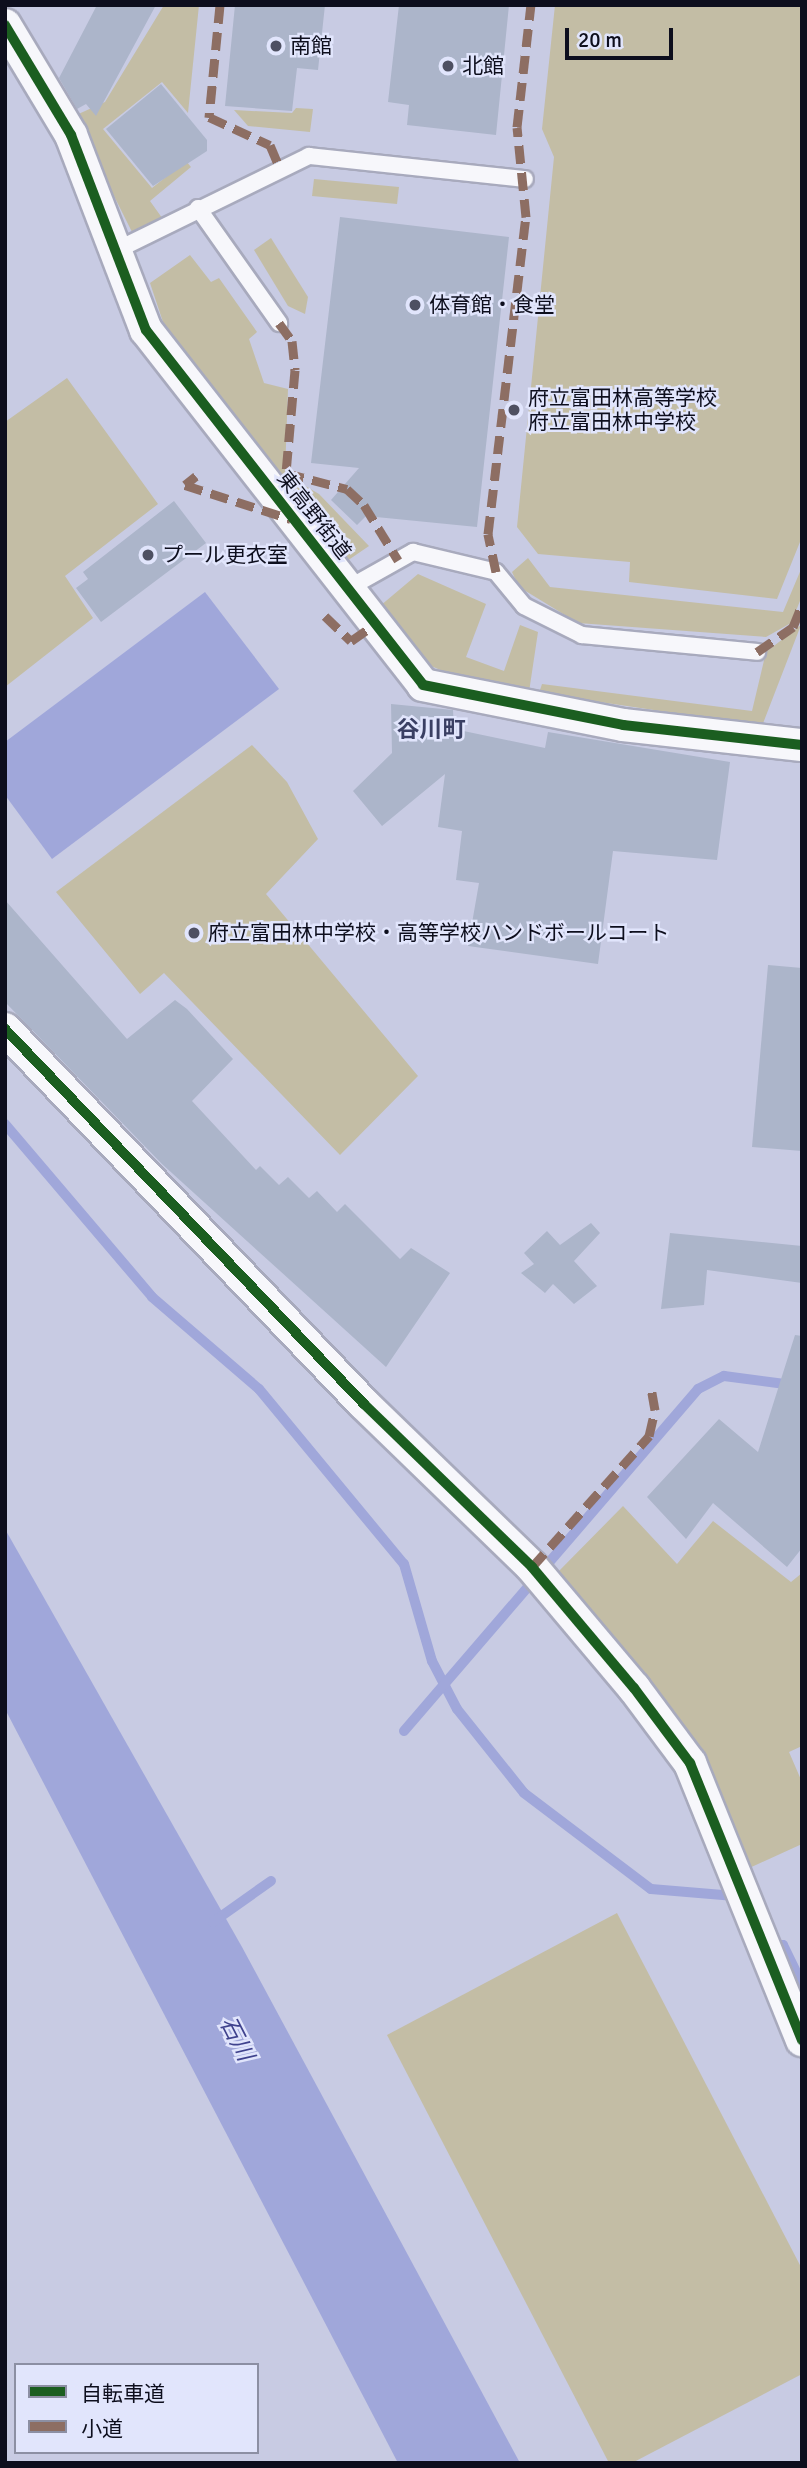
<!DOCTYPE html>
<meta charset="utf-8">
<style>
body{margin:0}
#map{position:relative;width:807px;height:2468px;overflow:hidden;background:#c8cbe3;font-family:Signika,"Noto Sans JP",sans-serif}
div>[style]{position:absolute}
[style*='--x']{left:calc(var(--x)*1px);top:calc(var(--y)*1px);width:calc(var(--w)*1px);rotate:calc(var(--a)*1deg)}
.green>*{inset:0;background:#c3bda5}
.water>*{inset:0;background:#a0a7da}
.stream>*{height:10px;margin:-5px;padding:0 5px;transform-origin:5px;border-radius:5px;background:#a0a7da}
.building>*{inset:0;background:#acb5ca}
.roads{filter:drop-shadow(2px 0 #a8aabd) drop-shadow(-2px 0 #a8aabd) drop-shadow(0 2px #a8aabd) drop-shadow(0 -2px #a8aabd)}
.lane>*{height:16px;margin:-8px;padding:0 8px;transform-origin:8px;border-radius:8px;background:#f7f7fb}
.street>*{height:32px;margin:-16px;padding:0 16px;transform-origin:16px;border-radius:16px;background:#f7f7fb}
.quiet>*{height:9px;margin-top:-4.5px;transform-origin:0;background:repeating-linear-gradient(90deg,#8d6e63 0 18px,transparent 0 27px)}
.cycleway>*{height:10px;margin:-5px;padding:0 5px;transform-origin:5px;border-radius:5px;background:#1b5e20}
.dots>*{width:19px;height:19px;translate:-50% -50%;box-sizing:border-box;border:4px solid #e1e5fc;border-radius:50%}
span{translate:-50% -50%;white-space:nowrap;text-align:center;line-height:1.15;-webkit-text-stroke:5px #e1e5fc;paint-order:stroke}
.poi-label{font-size:21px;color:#0d0e1d}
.left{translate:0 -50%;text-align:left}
.street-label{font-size:21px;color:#0d0e1d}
.neighbourhood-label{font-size:23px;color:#3a3f63;font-weight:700}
.water-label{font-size:23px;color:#3f428d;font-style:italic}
.frame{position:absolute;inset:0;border:7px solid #0d0e1d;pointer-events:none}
.legend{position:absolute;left:14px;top:2363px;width:245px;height:91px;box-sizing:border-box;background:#e1e5fc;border:2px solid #8c8fa3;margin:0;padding:9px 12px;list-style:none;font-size:21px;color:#0d0e1d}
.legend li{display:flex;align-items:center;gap:14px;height:35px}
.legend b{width:35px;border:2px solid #8c8fa3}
.scale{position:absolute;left:565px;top:28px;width:108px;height:32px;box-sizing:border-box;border:4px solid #0d0e1d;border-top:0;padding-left:9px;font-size:21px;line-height:24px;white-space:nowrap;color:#0d0e1d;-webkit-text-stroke:5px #e1e5fc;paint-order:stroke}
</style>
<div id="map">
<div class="green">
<i style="clip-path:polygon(164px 5px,199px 5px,188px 113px,162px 82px,103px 129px,152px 188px,186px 161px,191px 167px,150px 201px,165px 222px,135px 238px,74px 116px,105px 102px)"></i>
<i style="clip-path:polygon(555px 5px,802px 5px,802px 537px,777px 599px,629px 582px,630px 562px,538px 554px,517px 527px,554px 157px,542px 129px)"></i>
<i style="clip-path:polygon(296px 108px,313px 109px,310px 132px,248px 126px,234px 110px,292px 113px)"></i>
<i style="clip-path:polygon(314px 179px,399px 187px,397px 204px,312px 196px)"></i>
<i style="clip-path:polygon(271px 238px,308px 297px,305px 314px,288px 306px,254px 250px)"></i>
<i style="clip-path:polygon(190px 255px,211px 282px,219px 278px,257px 332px,249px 339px,264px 383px,288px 389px,285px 474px,319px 494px,369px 546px,344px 563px,163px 322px,150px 283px)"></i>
<i style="clip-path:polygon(67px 378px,158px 504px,65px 576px,93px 618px,5px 687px,5px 422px)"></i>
<i style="clip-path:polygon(528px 558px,550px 587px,783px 612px,802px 567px,802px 596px,791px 623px,766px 637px,578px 623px,519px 587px,512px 572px)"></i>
<i style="clip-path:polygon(418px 574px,486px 604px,466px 657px,504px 671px,520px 625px,538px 632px,529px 692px,464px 680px,424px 663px,380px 606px)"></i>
<i style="clip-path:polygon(801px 625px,762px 726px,539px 693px,542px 684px,752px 711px,766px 652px)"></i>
<i style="clip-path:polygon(252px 745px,287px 782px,318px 839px,266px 894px,418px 1076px,340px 1155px,164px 973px,140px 994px,56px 892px)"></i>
<i style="clip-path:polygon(623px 1506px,677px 1564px,713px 1521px,791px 1582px,802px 1573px,802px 1746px,789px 1752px,802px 1782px,802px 1844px,745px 1870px,702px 1750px,557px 1573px)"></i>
<i style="clip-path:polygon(617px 1913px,802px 2269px,802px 2374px,632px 2463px,609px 2463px,387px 2035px)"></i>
</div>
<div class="water">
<i style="clip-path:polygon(205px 592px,279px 689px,52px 859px,5px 795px,5px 742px)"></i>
<i style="clip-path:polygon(5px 1529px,242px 1947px,520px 2463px,398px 2463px,5px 1709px)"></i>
</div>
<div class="stream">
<i style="--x:5;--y:1124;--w:227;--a:49.6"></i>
<i style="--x:152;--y:1297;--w:141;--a:40.7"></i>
<i style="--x:259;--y:1389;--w:227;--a:50.4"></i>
<i style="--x:404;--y:1564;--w:101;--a:73.9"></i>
<i style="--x:432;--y:1661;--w:54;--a:62.5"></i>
<i style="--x:457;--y:1709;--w:107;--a:51.4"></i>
<i style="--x:524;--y:1793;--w:159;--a:37.1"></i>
<i style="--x:651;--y:1889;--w:84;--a:4.8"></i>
<i style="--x:735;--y:1896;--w:6;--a:72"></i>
<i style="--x:404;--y:1731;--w:451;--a:-49.3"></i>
<i style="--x:698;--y:1389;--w:29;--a:-27"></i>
<i style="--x:724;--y:1376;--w:69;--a:7.5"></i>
<i style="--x:213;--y:1922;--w:71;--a:-35.3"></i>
<i style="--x:769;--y:1945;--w:14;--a:0"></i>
<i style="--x:783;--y:1945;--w:43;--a:64"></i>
</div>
<div class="building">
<i style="clip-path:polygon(97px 5px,156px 5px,96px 116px,86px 104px,77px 109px,59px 78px)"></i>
<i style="clip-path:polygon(235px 5px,325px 5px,318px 70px,297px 68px,292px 111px,225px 106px)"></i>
<i style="clip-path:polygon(399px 5px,509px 5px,496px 135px,407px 125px,409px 105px,388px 102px)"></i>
<i style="clip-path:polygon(161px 84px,207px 140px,207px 151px,153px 186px,106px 129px)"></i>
<i style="clip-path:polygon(340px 217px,509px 237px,477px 527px,366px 516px,357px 525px,331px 500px,359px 468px,311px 463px)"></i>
<i style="clip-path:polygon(174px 501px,206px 543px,101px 622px,76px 588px,88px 579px,83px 572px)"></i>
<i style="clip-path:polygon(391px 704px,453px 710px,454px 729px,545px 748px,548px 732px,730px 762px,717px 860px,613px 851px,598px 964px,468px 946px,479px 883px,456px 880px,462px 831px,438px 827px,445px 774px,382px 826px,353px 791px,392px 753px)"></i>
<i style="clip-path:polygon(5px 900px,127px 1039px,175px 1000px,187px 1009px,233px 1059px,192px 1101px,256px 1170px,260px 1166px,279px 1185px,288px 1177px,309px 1198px,317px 1191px,337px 1212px,345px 1204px,400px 1259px,411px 1248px,450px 1273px,386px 1367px,162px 1164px,5px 1002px)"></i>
<i style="clip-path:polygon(768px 965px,802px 968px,802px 1151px,752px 1147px)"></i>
<i style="clip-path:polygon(591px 1223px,600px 1233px,574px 1261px,597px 1286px,574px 1304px,553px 1284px,545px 1293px,521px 1273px,534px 1264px,524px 1253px,547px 1231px,560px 1245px)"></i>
<i style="clip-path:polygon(670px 1233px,802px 1246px,802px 1283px,707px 1270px,704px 1305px,661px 1309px)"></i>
<i style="clip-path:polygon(795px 1335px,802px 1336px,802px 1548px,787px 1567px,713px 1503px,686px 1539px,647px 1497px,719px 1419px,758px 1452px)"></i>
</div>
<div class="roads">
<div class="lane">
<i style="--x:198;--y:208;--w:141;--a:54.8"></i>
<i style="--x:117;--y:250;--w:214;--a:-26.1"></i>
<i style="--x:309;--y:156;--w:217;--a:6.1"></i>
<i style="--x:347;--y:589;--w:76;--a:-29.3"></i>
<i style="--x:413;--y:552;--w:85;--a:13.5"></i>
<i style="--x:496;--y:572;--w:44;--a:50.5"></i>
<i style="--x:524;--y:606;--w:65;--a:26.6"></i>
<i style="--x:582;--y:635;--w:176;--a:5.5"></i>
</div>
<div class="street">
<i style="--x:5;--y:25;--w:128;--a:59"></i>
<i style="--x:71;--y:135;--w:209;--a:69"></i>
<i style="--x:146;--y:330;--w:450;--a:52"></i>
<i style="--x:423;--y:685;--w:204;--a:11.3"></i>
<i style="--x:623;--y:725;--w:180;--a:6.4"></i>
<i style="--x:5;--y:1029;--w:519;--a:46.25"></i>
<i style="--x:364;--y:1404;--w:234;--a:44.1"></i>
<i style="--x:532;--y:1567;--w:158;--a:49.9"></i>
<i style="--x:634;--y:1688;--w:94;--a:53.3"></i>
<i style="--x:690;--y:1763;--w:299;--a:68"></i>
</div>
</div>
<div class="quiet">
<i style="--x:220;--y:5;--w:113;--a:95.6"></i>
<i style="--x:209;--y:117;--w:67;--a:24.7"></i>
<i style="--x:270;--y:145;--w:25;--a:67"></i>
<i style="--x:279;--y:323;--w:22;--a:54"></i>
<i style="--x:292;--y:341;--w:29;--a:84"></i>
<i style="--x:295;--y:370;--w:103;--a:95"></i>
<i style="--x:286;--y:473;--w:63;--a:14.7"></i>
<i style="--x:347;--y:489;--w:23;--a:43"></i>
<i style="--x:364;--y:505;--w:65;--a:58.3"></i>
<i style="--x:196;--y:476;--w:14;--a:141"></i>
<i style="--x:185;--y:485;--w:111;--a:17.8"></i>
<i style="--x:496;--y:572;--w:39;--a:-102"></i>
<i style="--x:488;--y:534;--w:319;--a:-83.2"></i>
<i style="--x:526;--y:217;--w:90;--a:-95.7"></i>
<i style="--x:517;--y:127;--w:123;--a:-83.5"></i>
<i style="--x:325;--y:616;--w:36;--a:44"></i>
<i style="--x:351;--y:641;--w:29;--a:-35"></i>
<i style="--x:757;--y:652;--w:44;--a:-34.8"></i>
<i style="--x:793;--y:627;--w:24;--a:-68"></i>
<i style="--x:532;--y:1567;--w:176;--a:-48.2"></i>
<i style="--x:649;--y:1436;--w:27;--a:-77"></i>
<i style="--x:655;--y:1410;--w:23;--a:-100"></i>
</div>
<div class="cycleway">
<i style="--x:5;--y:25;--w:128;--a:59"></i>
<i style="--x:71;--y:135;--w:209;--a:69"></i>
<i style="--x:146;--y:330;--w:450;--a:52"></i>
<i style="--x:423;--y:685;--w:204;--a:11.3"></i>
<i style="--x:623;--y:725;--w:180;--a:6.4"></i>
<i style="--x:5;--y:1029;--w:519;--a:46.25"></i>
<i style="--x:364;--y:1404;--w:234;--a:44.1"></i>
<i style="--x:532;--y:1567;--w:158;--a:49.9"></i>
<i style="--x:634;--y:1688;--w:94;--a:53.3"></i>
<i style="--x:690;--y:1763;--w:299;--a:68"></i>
</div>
<div class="dots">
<i style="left:276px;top:46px;background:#4e5062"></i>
<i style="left:448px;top:66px;background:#4e5062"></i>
<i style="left:415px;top:305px;background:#4e5062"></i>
<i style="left:514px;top:410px;background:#4e5062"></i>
<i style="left:148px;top:555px;background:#4e5062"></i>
<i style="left:194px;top:933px;background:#4e5062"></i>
</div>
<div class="poi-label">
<span class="left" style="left:290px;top:46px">南館</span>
<span class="left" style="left:462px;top:66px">北館</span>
<span class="left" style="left:429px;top:305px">体育館・食堂</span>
<span class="left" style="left:528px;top:410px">府立富田林高等学校<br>府立富田林中学校</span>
<span class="left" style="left:162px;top:555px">プール更衣室</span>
<span class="left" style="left:208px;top:933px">府立富田林中学校・高等学校ハンドボールコート</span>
</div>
<div class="street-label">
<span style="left:314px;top:515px;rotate:52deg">東高野街道</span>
</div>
<div class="neighbourhood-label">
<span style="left:431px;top:730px">谷川町</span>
</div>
<div class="water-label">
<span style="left:236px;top:2039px;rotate:63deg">石川</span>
</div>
<div class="frame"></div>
<ul class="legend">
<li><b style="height:9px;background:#1b5e20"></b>自転車道</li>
<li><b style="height:9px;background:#8d6e63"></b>小道</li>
</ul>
<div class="scale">20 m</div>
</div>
